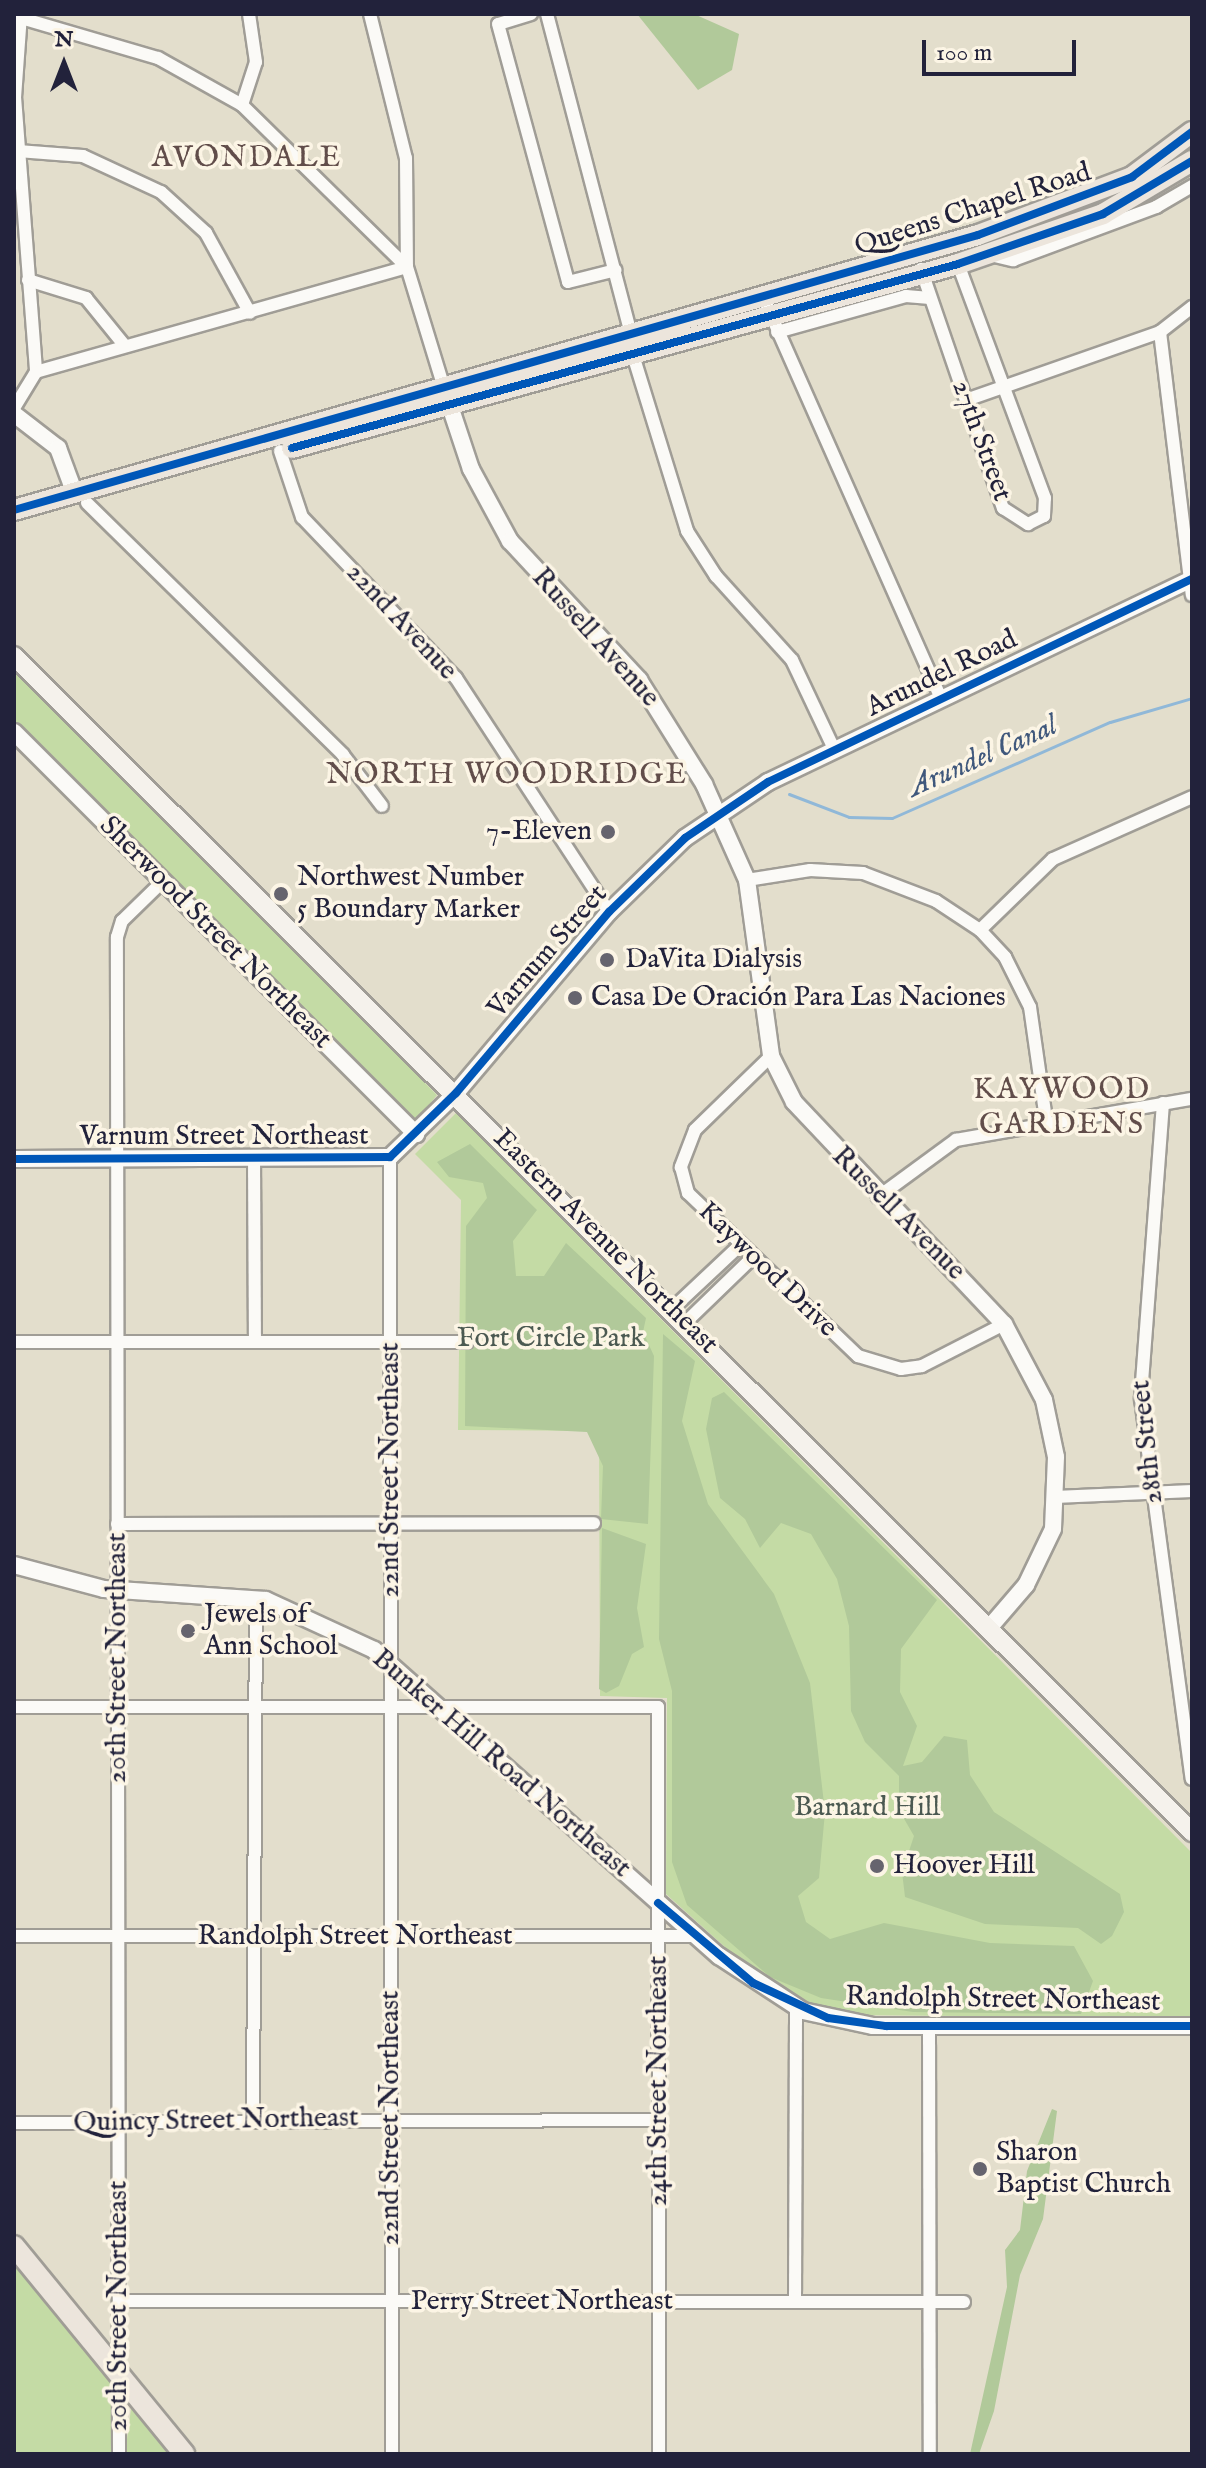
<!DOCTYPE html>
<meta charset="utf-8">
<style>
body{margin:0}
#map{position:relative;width:1206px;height:2468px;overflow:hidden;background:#e3decc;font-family:"IM FELL English",serif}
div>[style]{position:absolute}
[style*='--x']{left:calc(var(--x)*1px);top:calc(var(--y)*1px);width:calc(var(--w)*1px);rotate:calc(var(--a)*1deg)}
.green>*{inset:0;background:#c4dba5}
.forest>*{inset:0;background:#b1c99a}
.stream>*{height:3px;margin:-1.5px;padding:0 1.5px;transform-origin:1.5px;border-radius:1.5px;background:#90b8d8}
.roads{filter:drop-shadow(2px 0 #a09d96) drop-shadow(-2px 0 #a09d96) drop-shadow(0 2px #a09d96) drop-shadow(0 -2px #a09d96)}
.minor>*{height:12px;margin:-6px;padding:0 6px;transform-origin:6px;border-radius:6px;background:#fbfaf7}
.tertiary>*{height:16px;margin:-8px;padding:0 8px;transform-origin:8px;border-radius:8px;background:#fbfaf7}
.secondary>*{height:18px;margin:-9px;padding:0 9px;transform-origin:9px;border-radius:9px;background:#f5f2ec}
.primary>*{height:20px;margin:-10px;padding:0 10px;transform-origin:10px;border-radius:10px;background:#ece5dc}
.cycleway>*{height:8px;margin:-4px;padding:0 4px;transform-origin:4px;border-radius:4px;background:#0057b8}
.dots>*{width:22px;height:22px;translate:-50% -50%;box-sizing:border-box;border:4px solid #fcf5e5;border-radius:50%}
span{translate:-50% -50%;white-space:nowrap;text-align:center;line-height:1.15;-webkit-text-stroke:7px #fcf5e5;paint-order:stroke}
.street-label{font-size:28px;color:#22223b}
.poi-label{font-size:28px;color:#22223b}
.right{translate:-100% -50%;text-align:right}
.left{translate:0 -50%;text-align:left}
.park-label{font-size:28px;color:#4b5951}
.neighbourhood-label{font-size:30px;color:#614d4a;letter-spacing:2px}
.water-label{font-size:30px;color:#40587c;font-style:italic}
.frame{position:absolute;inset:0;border:16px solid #22223b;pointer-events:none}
.north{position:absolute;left:24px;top:24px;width:80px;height:80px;-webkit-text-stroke:6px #fcf5e5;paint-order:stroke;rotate:0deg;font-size:22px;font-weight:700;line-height:32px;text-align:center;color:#22223b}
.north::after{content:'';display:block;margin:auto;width:28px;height:36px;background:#22223b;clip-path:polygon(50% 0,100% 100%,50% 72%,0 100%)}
.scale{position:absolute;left:922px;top:40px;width:154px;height:36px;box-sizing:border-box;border:4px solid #22223b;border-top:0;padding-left:10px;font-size:24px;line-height:28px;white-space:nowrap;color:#22223b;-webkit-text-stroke:6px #fcf5e5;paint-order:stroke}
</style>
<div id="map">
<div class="green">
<i style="clip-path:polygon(14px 670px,437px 1095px,415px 1122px,14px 720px)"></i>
<i style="clip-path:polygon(456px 1113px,1192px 1853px,1192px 2018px,848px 2015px,797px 1999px,756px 1975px,666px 1894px,667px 1698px,600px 1696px,599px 1431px,458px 1430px,461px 1200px,415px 1154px)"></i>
<i style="clip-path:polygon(14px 2245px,119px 2373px,119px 2454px,14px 2454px)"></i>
<i style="clip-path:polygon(131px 2409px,136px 2410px,172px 2454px,125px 2454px)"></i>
</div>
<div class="forest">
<i style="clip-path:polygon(637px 14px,694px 14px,739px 34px,732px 70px,698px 90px)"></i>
<i style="clip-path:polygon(470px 1144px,537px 1210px,513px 1241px,516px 1276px,544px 1276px,566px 1243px,646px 1318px,643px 1332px,654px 1356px,648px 1524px,601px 1519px,603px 1466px,587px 1432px,465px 1426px,466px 1226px,487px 1198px,483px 1183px,449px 1177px,437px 1162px)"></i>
<i style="clip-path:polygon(663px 1334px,695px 1361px,682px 1421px,708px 1504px,774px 1594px,810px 1683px,825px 1812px,819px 1878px,798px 1896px,806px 1922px,830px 1939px,884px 1923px,990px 1943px,1074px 1946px,1093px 1981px,1081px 2014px,913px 2012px,821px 1998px,770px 1977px,687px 1905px,672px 1862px,672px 1691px,659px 1639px)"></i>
<i style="clip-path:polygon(724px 1392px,937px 1600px,901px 1649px,900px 1692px,917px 1726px,903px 1766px,922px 1762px,944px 1736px,967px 1740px,970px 1775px,994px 1812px,1120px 1894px,1124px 1912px,1112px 1936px,1101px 1944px,1078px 1928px,985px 1924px,905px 1897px,902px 1872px,914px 1836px,899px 1810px,899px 1776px,865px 1742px,851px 1711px,849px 1626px,837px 1579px,811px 1534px,781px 1523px,760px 1548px,745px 1519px,720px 1498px,706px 1429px,712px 1398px)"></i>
<i style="clip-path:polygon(602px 1528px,646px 1544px,637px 1608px,644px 1647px,632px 1654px,619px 1686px,606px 1693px,599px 1689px)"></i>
<i style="clip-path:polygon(1052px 2109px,1057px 2111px,1043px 2219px,1020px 2275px,994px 2411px,979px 2454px,970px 2454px,1007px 2287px,1005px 2250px,1020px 2230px,1027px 2171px)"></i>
</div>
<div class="stream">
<i style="--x:789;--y:794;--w:64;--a:21"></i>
<i style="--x:849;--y:817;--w:43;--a:1.3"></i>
<i style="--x:892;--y:818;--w:238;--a:-23.8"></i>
<i style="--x:1110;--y:722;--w:85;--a:-16.3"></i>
</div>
<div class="roads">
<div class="minor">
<i style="--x:21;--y:14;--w:83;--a:94.1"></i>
<i style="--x:15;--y:97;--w:276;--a:85.6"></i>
<i style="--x:370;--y:14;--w:148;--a:76"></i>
<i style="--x:406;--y:158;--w:109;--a:89.5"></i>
<i style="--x:407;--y:267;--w:130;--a:73"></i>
<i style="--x:531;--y:14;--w:34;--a:163"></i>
<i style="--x:498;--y:24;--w:267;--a:74.8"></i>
<i style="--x:568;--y:282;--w:49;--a:-14"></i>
<i style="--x:547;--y:14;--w:334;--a:75.3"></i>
<i style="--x:14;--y:16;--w:150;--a:16.3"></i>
<i style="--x:158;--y:58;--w:96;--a:29.2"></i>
<i style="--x:242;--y:105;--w:231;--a:44.5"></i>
<i style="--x:407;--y:267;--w:386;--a:164.2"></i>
<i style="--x:242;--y:105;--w:45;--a:-72"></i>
<i style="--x:256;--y:62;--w:49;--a:-98.3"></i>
<i style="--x:18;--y:151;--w:65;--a:4.4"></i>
<i style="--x:83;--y:156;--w:86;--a:24.8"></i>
<i style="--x:161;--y:192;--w:61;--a:42.3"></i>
<i style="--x:206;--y:233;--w:91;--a:61.2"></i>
<i style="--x:986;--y:254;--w:28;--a:13"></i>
<i style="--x:1013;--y:260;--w:153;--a:-20.3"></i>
<i style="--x:1156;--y:207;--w:42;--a:-30.3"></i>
<i style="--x:921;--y:269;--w:253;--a:71.1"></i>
<i style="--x:1003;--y:508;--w:30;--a:33"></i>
<i style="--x:1028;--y:524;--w:18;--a:-27"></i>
<i style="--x:1044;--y:516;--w:18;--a:-87"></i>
<i style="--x:1045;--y:498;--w:250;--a:-110.4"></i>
<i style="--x:28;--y:280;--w:61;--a:17.2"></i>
<i style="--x:86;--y:298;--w:62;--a:50.9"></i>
<i style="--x:764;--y:299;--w:435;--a:66.1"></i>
<i style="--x:777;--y:332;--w:134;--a:-15.6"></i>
<i style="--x:906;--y:296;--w:24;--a:5"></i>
<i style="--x:1160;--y:332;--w:265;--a:83.1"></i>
<i style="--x:633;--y:355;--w:184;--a:72.9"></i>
<i style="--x:687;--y:531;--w:54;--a:57.2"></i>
<i style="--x:716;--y:576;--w:113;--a:47.9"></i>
<i style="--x:792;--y:660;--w:101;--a:64.7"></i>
<i style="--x:966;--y:400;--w:206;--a:-19.3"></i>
<i style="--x:1160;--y:332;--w:41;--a:-38"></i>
<i style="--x:14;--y:408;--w:42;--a:-58.6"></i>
<i style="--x:280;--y:451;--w:70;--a:71.6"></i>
<i style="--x:302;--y:517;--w:223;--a:46.3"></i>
<i style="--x:456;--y:678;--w:280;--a:56.8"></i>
<i style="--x:87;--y:503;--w:359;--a:44.5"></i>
<i style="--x:343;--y:755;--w:64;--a:52.6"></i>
<i style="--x:747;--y:880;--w:64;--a:-9"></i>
<i style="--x:810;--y:870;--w:53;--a:3.2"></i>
<i style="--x:863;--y:873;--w:78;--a:21"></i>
<i style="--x:936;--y:901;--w:53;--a:33.4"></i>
<i style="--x:980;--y:930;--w:37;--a:47"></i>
<i style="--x:1005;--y:957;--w:56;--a:63.4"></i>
<i style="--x:1030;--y:1007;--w:113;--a:81.9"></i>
<i style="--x:980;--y:930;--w:102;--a:-44.2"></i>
<i style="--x:1053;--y:859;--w:152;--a:-24"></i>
<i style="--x:771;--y:1056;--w:106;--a:135.8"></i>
<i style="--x:695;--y:1130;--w:40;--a:111"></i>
<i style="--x:681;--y:1167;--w:27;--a:75"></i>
<i style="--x:688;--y:1193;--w:236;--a:43.8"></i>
<i style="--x:858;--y:1356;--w:45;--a:16.8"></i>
<i style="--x:901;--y:1369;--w:21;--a:-8"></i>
<i style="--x:922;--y:1366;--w:92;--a:-27.1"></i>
<i style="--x:1163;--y:1103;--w:297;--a:94.3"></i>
<i style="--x:1141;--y:1399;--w:383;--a:82.4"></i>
<i style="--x:390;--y:1157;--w:1297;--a:89.91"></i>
<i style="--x:254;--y:1159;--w:183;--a:89.7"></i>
<i style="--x:878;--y:1197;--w:97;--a:-36.2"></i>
<i style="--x:956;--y:1140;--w:240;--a:-9.9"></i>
<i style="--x:672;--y:1309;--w:89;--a:-43.2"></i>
<i style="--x:685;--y:1323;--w:91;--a:-44.1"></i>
<i style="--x:14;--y:1342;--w:453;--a:0"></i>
<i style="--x:1055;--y:1497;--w:137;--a:-2.5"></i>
<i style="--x:117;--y:1524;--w:477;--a:-0.1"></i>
<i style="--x:14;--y:1707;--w:644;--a:0"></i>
<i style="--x:658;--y:1707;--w:747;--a:89.92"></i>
<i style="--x:14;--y:1936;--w:683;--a:0"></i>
<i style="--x:929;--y:2026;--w:428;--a:89.9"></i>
<i style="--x:253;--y:2119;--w:521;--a:-89.67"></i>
<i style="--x:14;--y:2123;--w:645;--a:-0.27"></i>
<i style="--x:119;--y:2301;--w:845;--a:0.07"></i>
<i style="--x:795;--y:2302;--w:294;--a:-89.8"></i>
<i style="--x:119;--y:2454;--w:1517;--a:-90.08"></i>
<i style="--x:117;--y:937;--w:17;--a:-73"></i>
<i style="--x:122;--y:921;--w:57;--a:-44.3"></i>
</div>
<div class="tertiary">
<i style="--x:446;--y:394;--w:79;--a:71.6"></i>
<i style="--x:471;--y:469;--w:82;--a:61.6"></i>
<i style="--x:510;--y:541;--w:190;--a:47.1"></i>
<i style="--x:639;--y:680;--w:123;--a:58"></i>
<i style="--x:704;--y:784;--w:105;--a:65.9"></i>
<i style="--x:747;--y:880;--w:178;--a:82.2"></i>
<i style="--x:771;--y:1056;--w:51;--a:63.4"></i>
<i style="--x:794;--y:1102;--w:306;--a:46.6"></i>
<i style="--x:1004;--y:1324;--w:86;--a:62.2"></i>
<i style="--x:1044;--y:1400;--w:58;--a:78.1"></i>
<i style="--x:1056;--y:1457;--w:72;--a:92.4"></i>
<i style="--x:1053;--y:1529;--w:62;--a:115.7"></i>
<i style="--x:1026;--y:1585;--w:57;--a:130.7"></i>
<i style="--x:14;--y:414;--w:56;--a:37.7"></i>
<i style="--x:58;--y:448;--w:49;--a:69.7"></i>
<i style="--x:14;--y:732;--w:569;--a:45"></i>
<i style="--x:14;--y:1159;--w:376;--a:-0.3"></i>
<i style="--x:390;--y:1157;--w:92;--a:-44.1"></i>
<i style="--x:456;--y:1093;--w:237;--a:-49.8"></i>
<i style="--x:609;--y:912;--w:106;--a:-44.2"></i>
<i style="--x:685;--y:838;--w:100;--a:-34"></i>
<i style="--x:768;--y:782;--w:470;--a:-25.6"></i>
<i style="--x:14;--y:1565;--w:93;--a:14.9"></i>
<i style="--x:104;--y:1589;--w:162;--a:3.9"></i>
<i style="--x:266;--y:1600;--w:119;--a:24.8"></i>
<i style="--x:374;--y:1650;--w:461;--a:41.6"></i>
<i style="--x:719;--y:1956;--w:100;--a:33.2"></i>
<i style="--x:803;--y:2011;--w:72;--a:12.1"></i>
<i style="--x:873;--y:2026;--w:319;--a:0"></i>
</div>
<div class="secondary">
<i style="--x:14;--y:656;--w:1665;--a:44.95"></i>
</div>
<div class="primary">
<i style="--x:292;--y:448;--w:691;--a:-15.44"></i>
<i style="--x:958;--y:264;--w:153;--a:-19"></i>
<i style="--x:1103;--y:214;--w:104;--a:-30.8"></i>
<i style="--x:14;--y:510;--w:1002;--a:-15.92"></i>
<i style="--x:978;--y:235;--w:165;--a:-20.6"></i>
<i style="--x:1132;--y:177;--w:75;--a:-36.9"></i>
<i style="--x:14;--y:2246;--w:269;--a:50.7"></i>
</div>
</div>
<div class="cycleway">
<i style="--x:292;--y:448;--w:691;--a:-15.44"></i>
<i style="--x:958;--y:264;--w:153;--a:-19"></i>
<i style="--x:1103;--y:214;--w:104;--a:-30.8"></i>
<i style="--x:14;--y:510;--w:1002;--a:-15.92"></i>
<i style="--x:978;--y:235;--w:165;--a:-20.6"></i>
<i style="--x:1132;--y:177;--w:75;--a:-36.9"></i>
<i style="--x:14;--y:1159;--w:376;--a:-0.3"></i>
<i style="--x:390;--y:1157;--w:92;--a:-44.1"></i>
<i style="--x:456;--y:1093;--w:237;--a:-49.8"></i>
<i style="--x:609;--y:912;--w:106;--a:-44.2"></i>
<i style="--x:685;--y:838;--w:100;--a:-34"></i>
<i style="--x:768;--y:782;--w:470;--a:-25.6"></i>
<i style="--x:658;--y:1903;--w:124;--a:40.1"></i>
<i style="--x:753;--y:1983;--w:83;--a:25"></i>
<i style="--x:828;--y:2018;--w:59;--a:7.9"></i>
<i style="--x:886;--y:2026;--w:306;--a:0"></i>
</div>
<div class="dots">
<i style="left:608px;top:832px;background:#66646e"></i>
<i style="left:281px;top:894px;background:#66646e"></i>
<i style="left:607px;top:960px;background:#66646e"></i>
<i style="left:575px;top:998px;background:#66646e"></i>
<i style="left:188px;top:1631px;background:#66646e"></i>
<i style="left:877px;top:1866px;background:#66646e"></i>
<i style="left:980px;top:2169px;background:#66646e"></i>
</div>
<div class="street-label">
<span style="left:973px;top:210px;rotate:-18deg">Queens Chapel Road</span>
<span style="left:981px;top:441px;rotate:70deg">27th Street</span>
<span style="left:401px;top:622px;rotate:47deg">22nd Avenue</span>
<span style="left:595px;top:638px;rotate:48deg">Russell Avenue</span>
<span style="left:942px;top:674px;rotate:-26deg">Arundel Road</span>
<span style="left:215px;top:933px;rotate:45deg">Sherwood Street Northeast</span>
<span style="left:548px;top:952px;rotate:-49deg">Varnum Street</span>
<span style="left:224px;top:1137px">Varnum Street Northeast</span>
<span style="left:898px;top:1214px;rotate:45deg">Russell Avenue</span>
<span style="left:605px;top:1242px;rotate:45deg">Eastern Avenue Northeast</span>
<span style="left:767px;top:1270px;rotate:44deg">Kaywood Drive</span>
<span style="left:1148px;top:1442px;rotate:-96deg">28th Street</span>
<span style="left:391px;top:1470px;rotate:-90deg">22nd Street Northeast</span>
<span style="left:118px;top:1658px;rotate:-90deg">20th Street Northeast</span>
<span style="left:501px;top:1764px;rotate:41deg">Bunker Hill Road Northeast</span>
<span style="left:355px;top:1937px">Randolph Street Northeast</span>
<span style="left:1003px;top:2000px;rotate:1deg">Randolph Street Northeast</span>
<span style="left:659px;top:2081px;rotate:-90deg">24th Street Northeast</span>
<span style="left:391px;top:2118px;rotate:-90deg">22nd Street Northeast</span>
<span style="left:216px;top:2121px;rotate:-1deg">Quincy Street Northeast</span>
<span style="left:542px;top:2302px">Perry Street Northeast</span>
<span style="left:119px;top:2306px;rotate:-90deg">20th Street Northeast</span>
</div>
<div class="poi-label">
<span class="right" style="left:592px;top:832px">7-Eleven</span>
<span class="left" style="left:297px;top:894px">Northwest Number<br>5 Boundary Marker</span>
<span class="left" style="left:625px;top:960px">DaVita Dialysis</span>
<span class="left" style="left:591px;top:998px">Casa De Oración Para Las Naciones</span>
<span class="left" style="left:204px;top:1631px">Jewels of<br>Ann School</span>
<span class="left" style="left:893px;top:1866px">Hoover Hill</span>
<span class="left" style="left:996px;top:2169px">Sharon<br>Baptist Church</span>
</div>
<div class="park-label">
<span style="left:551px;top:1339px">Fort Circle Park</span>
<span style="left:867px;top:1808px">Barnard Hill</span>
</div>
<div class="neighbourhood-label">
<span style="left:247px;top:158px">AVONDALE</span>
<span style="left:507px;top:775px">NORTH WOODRIDGE</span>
<span style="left:1062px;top:1107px">KAYWOOD<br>GARDENS</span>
</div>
<div class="water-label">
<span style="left:983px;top:757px;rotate:-24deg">Arundel Canal</span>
</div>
<div class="frame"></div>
<div class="north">N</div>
<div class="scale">100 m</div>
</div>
